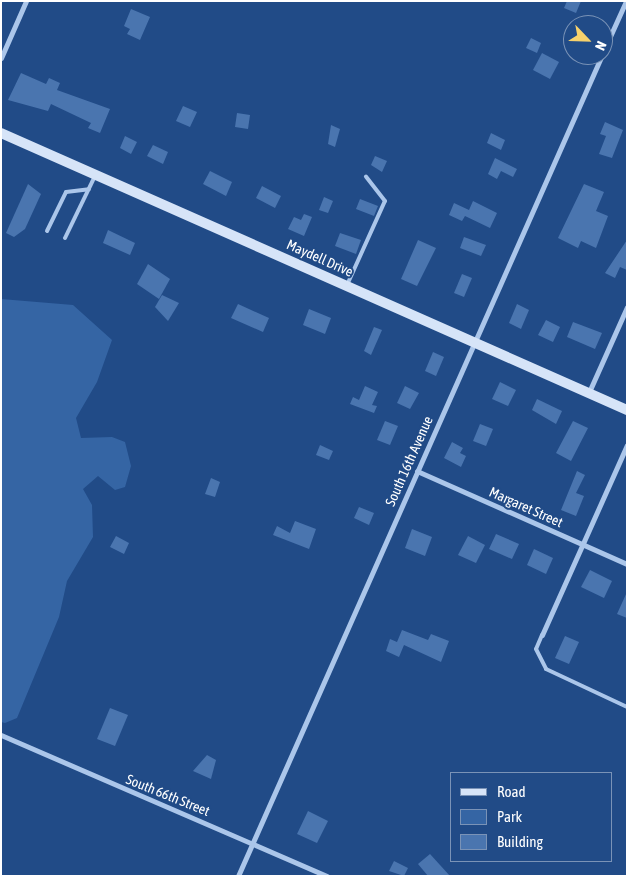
<!DOCTYPE html>
<style>
body{margin:0}
#map{position:relative;width:628px;height:877px;overflow:hidden;background:#214b87;font-family:"Asap Condensed",sans-serif}
div>[style]{position:absolute}
[style*='--x']{left:calc(var(--x)*1px);top:calc(var(--y)*1px);width:calc(var(--w)*1px);rotate:calc(var(--a)*1deg)}
.green>*{inset:0;background:#3565a4}
.building>*{inset:0;background:#4a75af}
.lane>*{height:4px;margin:-2px;padding:0 2px;transform-origin:2px;border-radius:2px;background:#abc6ea}
.street>*{height:5px;margin:-2.5px;padding:0 2.5px;transform-origin:2.5px;border-radius:2.5px;background:#abc6ea}
.secondary>*{height:10px;margin:-5px;padding:0 5px;transform-origin:5px;border-radius:5px;background:#d6e4f8}
span{translate:-50% -50%;white-space:nowrap;text-align:center;line-height:1.15;-webkit-text-stroke:4px #214b87;paint-order:stroke}
.street-label{font-size:14px;color:#fff}
.frame{position:absolute;inset:0;border:2px solid #fff;pointer-events:none}
.legend{position:absolute;left:450px;top:772px;width:162px;height:90px;box-sizing:border-box;background:#214b87;border:1px solid #7a93b7;margin:0;padding:6px 9px;list-style:none;font-size:15px;color:#fff}
.legend li{display:flex;align-items:center;gap:10px;height:25px}
.legend b{width:25px;border:1px solid #7a93b7}
.north{position:absolute;left:563px;top:15px;width:50px;height:50px;box-sizing:border-box;background:#214b87;border:1px solid #7a93b7;border-radius:50%;rotate:114deg;font-size:14px;font-weight:700;line-height:20px;text-align:center;color:#fff}
.north::after{content:'';display:block;margin:auto;width:18px;height:22px;background:#f6d16c;clip-path:polygon(50% 0,100% 100%,50% 72%,0 100%)}
</style>
<div id="map">
<div class="green">
<i style="clip-path:polygon(1px 299px,73px 305px,112px 340px,97px 382px,76px 418px,81px 438px,112px 437px,125px 442px,131px 466px,125px 487px,115px 490px,98px 476px,83px 489px,92px 505px,93px 537px,67px 581px,59px 617px,17px 718px,5px 723px,1px 722px)"></i>
</div>
<div class="building">
<i style="clip-path:polygon(567px 1px,581px 1px,576px 13px,564px 8px)"></i>
<i style="clip-path:polygon(131px 9px,150px 17px,140px 40px,127px 34px,130px 29px,124px 26px)"></i>
<i style="clip-path:polygon(531px 38px,541px 43px,537px 53px,526px 48px)"></i>
<i style="clip-path:polygon(542px 53px,559px 62px,550px 79px,533px 70px)"></i>
<i style="clip-path:polygon(21px 73px,46px 84px,49px 78px,60px 83px,57px 90px,110px 109px,100px 133px,88px 128px,91px 123px,51px 104px,48px 111px,8px 100px)"></i>
<i style="clip-path:polygon(183px 106px,197px 112px,190px 127px,176px 121px)"></i>
<i style="clip-path:polygon(237px 113px,250px 115px,248px 129px,235px 127px)"></i>
<i style="clip-path:polygon(605px 122px,623px 130px,612px 158px,599px 154px,606px 136px,600px 134px)"></i>
<i style="clip-path:polygon(331px 125px,340px 129px,335px 147px,328px 144px)"></i>
<i style="clip-path:polygon(491px 133px,505px 140px,501px 150px,487px 143px)"></i>
<i style="clip-path:polygon(125px 136px,137px 142px,131px 154px,120px 148px)"></i>
<i style="clip-path:polygon(153px 145px,168px 152px,163px 164px,147px 156px)"></i>
<i style="clip-path:polygon(375px 156px,387px 161px,382px 172px,371px 165px)"></i>
<i style="clip-path:polygon(495px 158px,517px 169px,513px 177px,501px 171px,497px 179px,488px 174px)"></i>
<i style="clip-path:polygon(210px 171px,232px 182px,226px 196px,203px 184px)"></i>
<i style="clip-path:polygon(28px 184px,41px 194px,25px 229px,14px 237px,6px 233px)"></i>
<i style="clip-path:polygon(584px 184px,604px 192px,596px 211px,608px 216px,596px 248px,581px 241px,578px 248px,558px 238px)"></i>
<i style="clip-path:polygon(262px 186px,281px 196px,275px 208px,256px 198px)"></i>
<i style="clip-path:polygon(324px 197px,333px 201px,328px 213px,319px 210px)"></i>
<i style="clip-path:polygon(360px 199px,378px 206px,374px 216px,356px 209px)"></i>
<i style="clip-path:polygon(473px 201px,497px 213px,490px 228px,465px 216px,462px 221px,449px 215px,454px 203px,469px 210px)"></i>
<i style="clip-path:polygon(304px 214px,312px 217px,304px 236px,288px 229px,294px 217px,301px 220px)"></i>
<i style="clip-path:polygon(108px 230px,135px 243px,130px 255px,103px 243px)"></i>
<i style="clip-path:polygon(340px 233px,361px 240px,356px 254px,335px 246px)"></i>
<i style="clip-path:polygon(464px 237px,486px 245px,481px 256px,460px 248px)"></i>
<i style="clip-path:polygon(418px 240px,436px 248px,417px 286px,401px 279px)"></i>
<i style="clip-path:polygon(627px 240px,627px 270px,620px 267px,615px 278px,605px 273px)"></i>
<i style="clip-path:polygon(148px 264px,170px 279px,159px 299px,137px 284px)"></i>
<i style="clip-path:polygon(462px 274px,472px 278px,464px 297px,454px 293px)"></i>
<i style="clip-path:polygon(162px 295px,179px 303px,168px 321px,155px 307px)"></i>
<i style="clip-path:polygon(238px 304px,269px 318px,263px 332px,231px 318px)"></i>
<i style="clip-path:polygon(517px 304px,529px 310px,521px 329px,509px 323px)"></i>
<i style="clip-path:polygon(309px 309px,331px 318px,325px 334px,303px 325px)"></i>
<i style="clip-path:polygon(546px 320px,560px 327px,553px 342px,538px 335px)"></i>
<i style="clip-path:polygon(573px 322px,602px 333px,595px 349px,567px 337px)"></i>
<i style="clip-path:polygon(374px 327px,382px 330px,371px 355px,364px 351px)"></i>
<i style="clip-path:polygon(433px 352px,444px 357px,436px 376px,425px 371px)"></i>
<i style="clip-path:polygon(500px 382px,516px 390px,508px 406px,492px 399px)"></i>
<i style="clip-path:polygon(365px 386px,378px 392px,372px 405px,377px 406px,374px 413px,350px 404px,353px 397px,359px 400px)"></i>
<i style="clip-path:polygon(405px 386px,419px 393px,410px 409px,397px 403px)"></i>
<i style="clip-path:polygon(537px 399px,562px 411px,556px 424px,532px 410px)"></i>
<i style="clip-path:polygon(385px 421px,398px 426px,390px 445px,377px 440px)"></i>
<i style="clip-path:polygon(573px 421px,588px 428px,571px 461px,556px 453px)"></i>
<i style="clip-path:polygon(480px 424px,493px 429px,486px 446px,473px 441px)"></i>
<i style="clip-path:polygon(452px 442px,463px 448px,460px 453px,466px 456px,461px 467px,444px 458px)"></i>
<i style="clip-path:polygon(320px 445px,333px 451px,329px 460px,316px 455px)"></i>
<i style="clip-path:polygon(577px 471px,585px 475px,576px 493px,584px 496px,576px 516px,561px 510px)"></i>
<i style="clip-path:polygon(211px 478px,220px 482px,215px 497px,205px 494px)"></i>
<i style="clip-path:polygon(359px 507px,374px 513px,369px 525px,354px 518px)"></i>
<i style="clip-path:polygon(295px 521px,316px 529px,309px 549px,273px 535px,277px 526px,290px 533px)"></i>
<i style="clip-path:polygon(412px 529px,432px 537px,425px 556px,405px 548px)"></i>
<i style="clip-path:polygon(496px 534px,519px 544px,512px 559px,489px 549px)"></i>
<i style="clip-path:polygon(116px 536px,129px 543px,124px 554px,110px 547px)"></i>
<i style="clip-path:polygon(468px 536px,485px 545px,476px 563px,458px 555px)"></i>
<i style="clip-path:polygon(534px 549px,553px 558px,546px 574px,527px 565px)"></i>
<i style="clip-path:polygon(590px 570px,612px 581px,604px 598px,581px 587px)"></i>
<i style="clip-path:polygon(627px 592px,627px 618px,617px 614px)"></i>
<i style="clip-path:polygon(402px 630px,428px 640px,431px 634px,449px 641px,441px 662px,404px 645px,399px 657px,386px 651px,390px 639px,397px 642px)"></i>
<i style="clip-path:polygon(565px 636px,579px 642px,569px 664px,555px 658px)"></i>
<i style="clip-path:polygon(110px 708px,128px 715px,115px 746px,97px 739px)"></i>
<i style="clip-path:polygon(207px 755px,216px 760px,211px 779px,193px 771px)"></i>
<i style="clip-path:polygon(308px 811px,328px 821px,317px 843px,297px 834px)"></i>
<i style="clip-path:polygon(430px 854px,450px 876px,428px 876px,418px 864px)"></i>
<i style="clip-path:polygon(394px 861px,408px 868px,404px 876px,389px 871px)"></i>
</div>
<div class="lane">
<i style="--x:47;--y:231;--w:43;--a:-64"></i>
<i style="--x:66;--y:192;--w:23;--a:-7"></i>
<i style="--x:65;--y:238;--w:69;--a:-64.2"></i>
<i style="--x:347;--y:285;--w:92;--a:-65.7"></i>
<i style="--x:385;--y:201;--w:31;--a:-128"></i>
<i style="--x:542;--y:635;--w:15;--a:113"></i>
<i style="--x:536;--y:649;--w:22;--a:63"></i>
<i style="--x:546;--y:669;--w:89;--a:25.1"></i>
</div>
<div class="street">
<i style="--x:603;--y:52;--w:56;--a:-65.7"></i>
<i style="--x:1;--y:58;--w:62;--a:-66.3"></i>
<i style="--x:589;--y:392;--w:93;--a:-65.9"></i>
<i style="--x:417;--y:471;--w:230;--a:23.9"></i>
<i style="--x:542;--y:635;--w:208;--a:-65.9"></i>
<i style="--x:1;--y:735;--w:355;--a:23.4"></i>
<i style="--x:238;--y:876;--w:898;--a:-66.09"></i>
</div>
<div class="secondary">
<i style="--x:1;--y:133;--w:685;--a:23.87"></i>
</div>
<div class="street-label">
<span style="left:320px;top:258px;rotate:24deg">Maydell Drive</span>
<span style="left:409px;top:461px;rotate:-66deg">South 16th Avenue</span>
<span style="left:526px;top:507px;rotate:24deg">Margaret Street</span>
<span style="left:168px;top:795px;rotate:22deg">South 66th Street</span>
</div>
<div class="frame"></div>
<ul class="legend">
<li><b style="height:6px;background:#d6e4f8"></b>Road</li>
<li><b style="height:14px;background:#3565a4"></b>Park</li>
<li><b style="height:14px;background:#4a75af"></b>Building</li>
</ul>
<div class="north">N</div>
</div>
